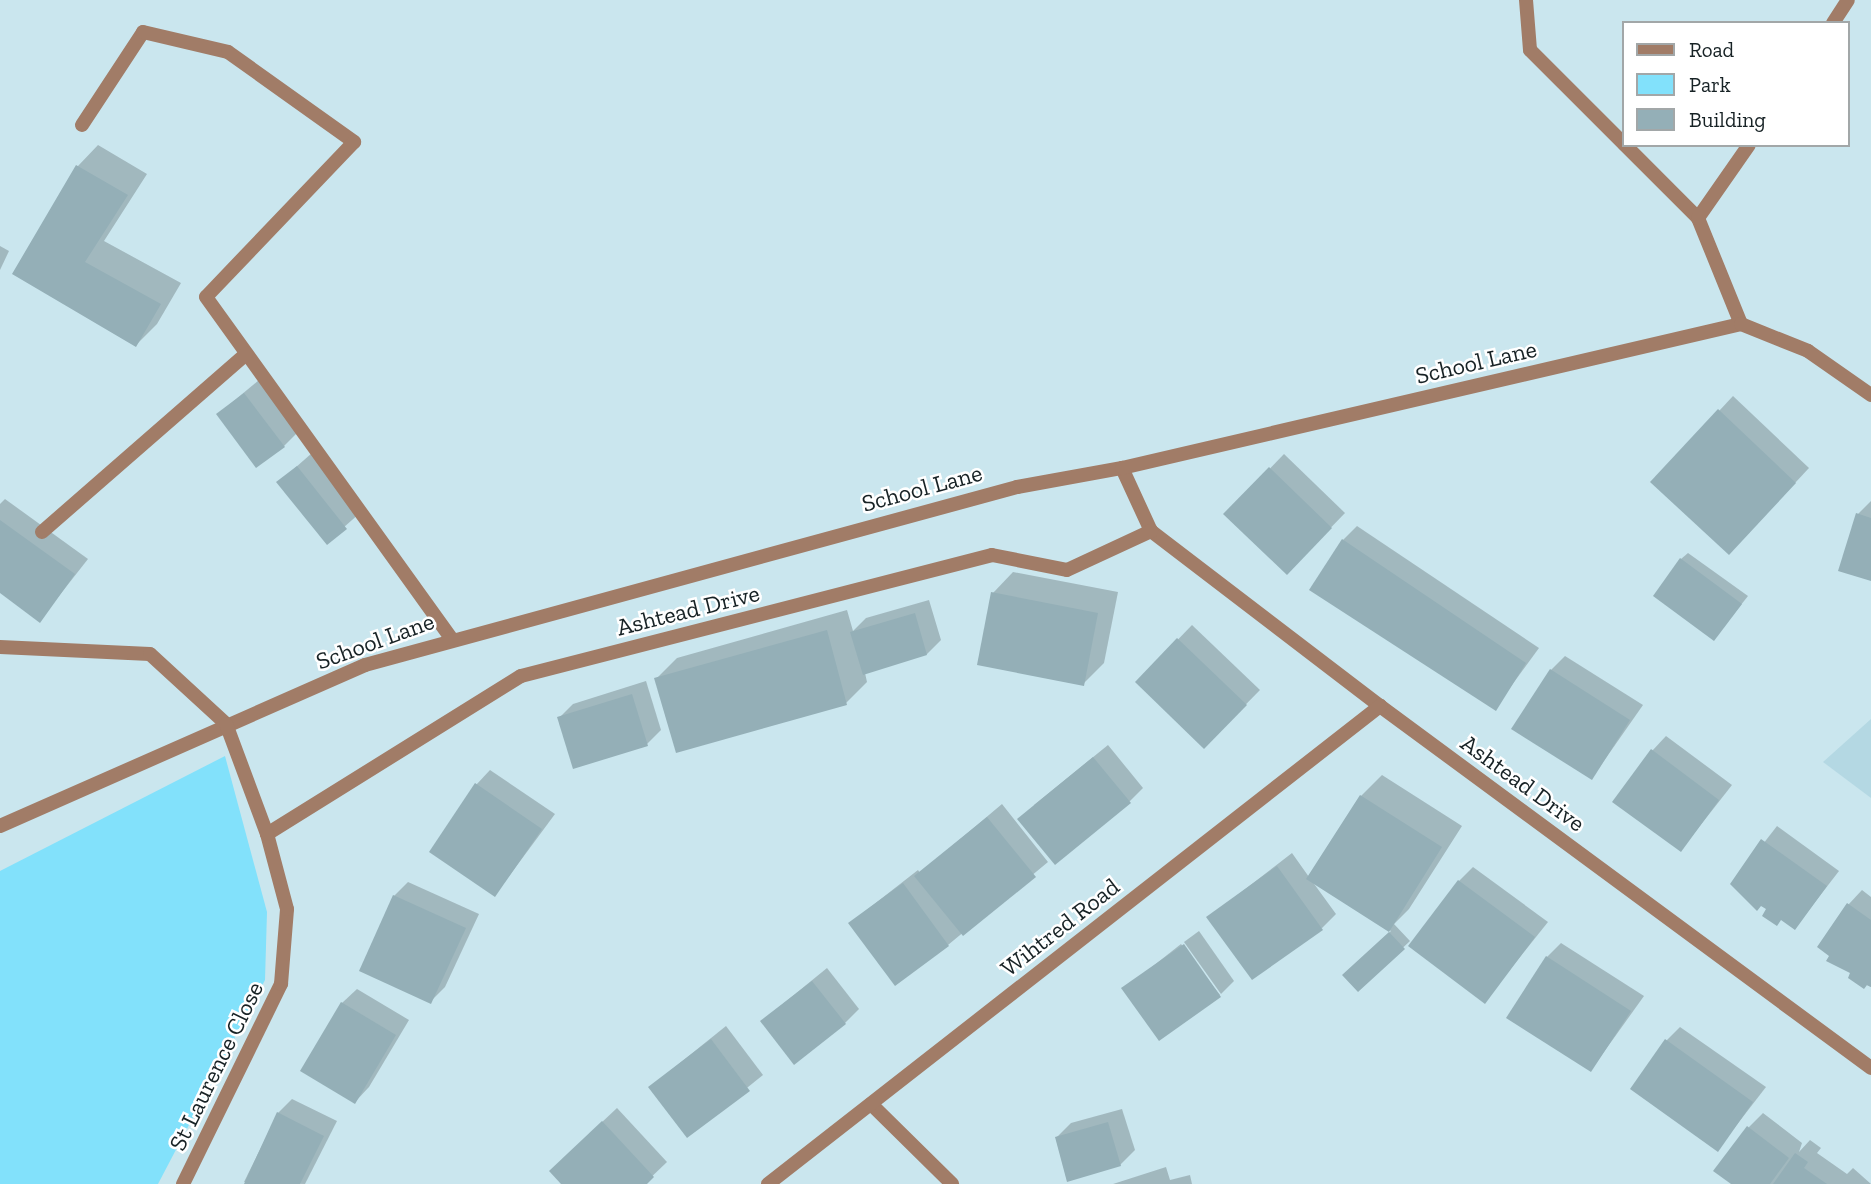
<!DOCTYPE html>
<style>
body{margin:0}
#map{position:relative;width:1871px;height:1184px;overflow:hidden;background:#cae6ee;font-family:"Zilla Slab",serif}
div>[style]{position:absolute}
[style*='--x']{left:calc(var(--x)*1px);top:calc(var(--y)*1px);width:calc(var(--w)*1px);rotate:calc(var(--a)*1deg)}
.built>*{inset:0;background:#b4d8e3}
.green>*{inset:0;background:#82e1fb}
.shadow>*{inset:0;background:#0003}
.building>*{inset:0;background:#94afb7}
.service>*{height:14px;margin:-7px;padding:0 7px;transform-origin:7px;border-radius:7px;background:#a17c67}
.minor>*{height:14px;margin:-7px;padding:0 7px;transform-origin:7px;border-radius:7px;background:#a17c67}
span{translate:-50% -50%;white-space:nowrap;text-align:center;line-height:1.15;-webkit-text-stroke:5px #fff;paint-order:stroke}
.street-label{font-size:24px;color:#172225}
.legend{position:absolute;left:1622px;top:21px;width:228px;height:126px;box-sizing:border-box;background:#fff;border:2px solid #a2a7a8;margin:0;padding:9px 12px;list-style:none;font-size:21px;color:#172225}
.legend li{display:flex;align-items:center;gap:14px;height:35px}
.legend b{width:35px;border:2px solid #a2a7a8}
</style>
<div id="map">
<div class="built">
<i style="clip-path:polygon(1871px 719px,1871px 798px,1823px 762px)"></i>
</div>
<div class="green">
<i style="clip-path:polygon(225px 756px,267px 912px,265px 980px,158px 1184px,0 1184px,0 871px)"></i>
</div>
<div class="shadow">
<i style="clip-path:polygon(98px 145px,147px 174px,104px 241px,181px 283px,157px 324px,136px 345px,14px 273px,78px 166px)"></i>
<i style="clip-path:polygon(0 246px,9px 251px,0 270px)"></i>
<i style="clip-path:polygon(259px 380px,298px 432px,284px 446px,218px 414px)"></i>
<i style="clip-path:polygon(1733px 396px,1809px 468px,1743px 539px,1719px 411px)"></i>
<i style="clip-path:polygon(312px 453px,360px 513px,327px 542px,279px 482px)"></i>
<i style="clip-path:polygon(1284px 454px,1345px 513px,1287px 573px,1226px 514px)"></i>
<i style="clip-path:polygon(5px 499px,88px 559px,40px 620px,0 591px,0 504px)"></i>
<i style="clip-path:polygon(1871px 501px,1871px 579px,1858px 514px)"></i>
<i style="clip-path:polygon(1357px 526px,1539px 648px,1495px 708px,1343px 540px)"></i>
<i style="clip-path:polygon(1688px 553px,1748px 596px,1714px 639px,1681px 559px)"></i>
<i style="clip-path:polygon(1013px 572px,1118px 592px,1104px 663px,1083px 684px,993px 593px)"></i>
<i style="clip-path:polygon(929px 600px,941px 640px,927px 654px,865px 673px,867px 682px,846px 703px,656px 679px,677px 658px,847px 610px,853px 631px,866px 618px)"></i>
<i style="clip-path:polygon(1192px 625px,1260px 690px,1204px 747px,1137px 682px)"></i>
<i style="clip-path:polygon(1565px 656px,1643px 705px,1592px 778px,1551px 670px)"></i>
<i style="clip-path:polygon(646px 681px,661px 730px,647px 744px,559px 718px,573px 704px)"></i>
<i style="clip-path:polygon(1666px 736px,1732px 785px,1681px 850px,1652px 751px)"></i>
<i style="clip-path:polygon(1108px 745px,1143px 788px,1129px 802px,1034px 805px)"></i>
<i style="clip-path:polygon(490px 770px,555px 814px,495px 895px,476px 785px)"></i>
<i style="clip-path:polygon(1382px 775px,1462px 826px,1409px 909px,1394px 924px,1410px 941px,1358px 990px,1344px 975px,1391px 931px,1312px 881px,1336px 914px,1322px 928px,1209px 917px,1292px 853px,1309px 877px,1361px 796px)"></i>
<i style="clip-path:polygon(1002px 804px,1048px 862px,948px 945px,850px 923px,918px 870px,920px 873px)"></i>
<i style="clip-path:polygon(1777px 826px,1839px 871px,1795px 928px,1732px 884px)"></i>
<i style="clip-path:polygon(1473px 867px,1548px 922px,1484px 1002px,1459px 881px)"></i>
<i style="clip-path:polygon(408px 882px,479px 914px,445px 987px,431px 1001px,394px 896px)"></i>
<i style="clip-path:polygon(1862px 890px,1871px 897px,1871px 987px,1850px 977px,1848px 905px)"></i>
<i style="clip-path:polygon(1199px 931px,1234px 981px,1221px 994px,1184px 942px)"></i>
<i style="clip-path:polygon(1561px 943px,1644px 996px,1591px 1070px,1547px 957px)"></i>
<i style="clip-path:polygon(1181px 944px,1220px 995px,1159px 1038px,1124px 989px)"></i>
<i style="clip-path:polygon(827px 968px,859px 1009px,845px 1023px,762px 1021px)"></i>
<i style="clip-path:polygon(357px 989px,409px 1020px,369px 1087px,355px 1102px,342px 1003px)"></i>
<i style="clip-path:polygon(726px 1026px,763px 1075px,687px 1136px,650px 1087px)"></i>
<i style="clip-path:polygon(1680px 1027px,1766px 1087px,1718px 1149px,1666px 1041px)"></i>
<i style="clip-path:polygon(292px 1099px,337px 1121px,305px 1184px,244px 1182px,278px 1113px)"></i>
<i style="clip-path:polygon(617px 1108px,667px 1162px,644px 1184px,563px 1184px,565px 1157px)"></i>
<i style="clip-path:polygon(1122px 1109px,1135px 1150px,1120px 1165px,1057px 1137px,1071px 1123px)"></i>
<i style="clip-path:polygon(1763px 1113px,1802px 1143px,1799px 1152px,1810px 1140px,1821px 1148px,1817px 1153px,1847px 1174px,1853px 1168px,1871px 1184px,1734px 1184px,1749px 1127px)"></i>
<i style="clip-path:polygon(1166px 1167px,1170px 1180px,1190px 1175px,1192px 1184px,1113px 1184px)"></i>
</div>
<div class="building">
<i style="clip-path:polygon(76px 165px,128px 195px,85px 262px,161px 304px,136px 347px,12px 274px)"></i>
<i style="clip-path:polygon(244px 393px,285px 447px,256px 468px,216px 414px)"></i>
<i style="clip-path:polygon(1718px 409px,1796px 483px,1729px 555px,1650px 482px)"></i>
<i style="clip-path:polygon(297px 466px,347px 529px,327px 545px,276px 482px)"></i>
<i style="clip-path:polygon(1269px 467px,1332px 528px,1287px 575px,1223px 514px)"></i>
<i style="clip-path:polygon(1856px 513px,1871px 518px,1871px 581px,1838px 571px)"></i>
<i style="clip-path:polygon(0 520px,75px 574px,40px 623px,0 593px)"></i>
<i style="clip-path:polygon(1342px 539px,1526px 663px,1496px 711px,1309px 590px)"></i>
<i style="clip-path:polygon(1680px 558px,1742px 604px,1714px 641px,1653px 596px)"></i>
<i style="clip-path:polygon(991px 592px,1098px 613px,1084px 686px,977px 665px)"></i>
<i style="clip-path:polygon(915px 613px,927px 655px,863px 675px,850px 632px)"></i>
<i style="clip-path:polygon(827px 630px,847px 705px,676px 753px,654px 678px)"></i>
<i style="clip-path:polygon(1177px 638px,1247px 705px,1204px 749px,1135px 682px)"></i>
<i style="clip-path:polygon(1550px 669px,1630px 720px,1592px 780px,1511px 729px)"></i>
<i style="clip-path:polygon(632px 694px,648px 746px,573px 769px,557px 717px)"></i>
<i style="clip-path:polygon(1651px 749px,1719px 800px,1681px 852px,1612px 802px)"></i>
<i style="clip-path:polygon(1093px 757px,1131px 803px,1055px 865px,1017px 819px)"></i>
<i style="clip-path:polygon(475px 783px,542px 829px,495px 897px,429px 852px)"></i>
<i style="clip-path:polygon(1360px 795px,1442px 847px,1389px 932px,1405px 949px,1358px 992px,1342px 975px,1389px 932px,1306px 879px)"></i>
<i style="clip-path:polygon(987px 817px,1036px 877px,963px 936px,914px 876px)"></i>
<i style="clip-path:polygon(1761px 839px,1827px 886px,1795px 930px,1781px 920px,1777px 926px,1762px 916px,1766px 909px,1761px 906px,1757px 911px,1730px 884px)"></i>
<i style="clip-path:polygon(1277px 866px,1323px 930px,1252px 980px,1206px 917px)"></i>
<i style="clip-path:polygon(1458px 880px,1535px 937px,1485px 1004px,1408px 946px)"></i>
<i style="clip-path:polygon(903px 883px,949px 946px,895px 986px,848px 923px)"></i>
<i style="clip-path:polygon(393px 895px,466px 928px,431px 1004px,359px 971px)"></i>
<i style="clip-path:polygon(1847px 903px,1871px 920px,1871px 987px,1867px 985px,1864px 989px,1848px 978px,1850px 973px,1826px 961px,1829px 956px,1817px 947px)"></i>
<i style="clip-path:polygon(1184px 944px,1221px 997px,1159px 1041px,1121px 988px)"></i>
<i style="clip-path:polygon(1546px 956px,1631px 1011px,1591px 1072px,1506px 1018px)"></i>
<i style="clip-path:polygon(812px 981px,846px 1024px,794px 1065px,760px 1021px)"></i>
<i style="clip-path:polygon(341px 1002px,396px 1035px,355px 1104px,300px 1071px)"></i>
<i style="clip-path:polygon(711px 1039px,750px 1091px,687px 1138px,648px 1087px)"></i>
<i style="clip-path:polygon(1665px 1039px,1753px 1102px,1718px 1152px,1630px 1089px)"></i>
<i style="clip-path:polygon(277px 1112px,324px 1136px,300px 1184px,244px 1184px)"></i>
<i style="clip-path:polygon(602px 1121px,654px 1177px,647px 1184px,561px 1184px,549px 1171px)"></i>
<i style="clip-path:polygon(1108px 1122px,1121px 1166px,1067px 1182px,1055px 1137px)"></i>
<i style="clip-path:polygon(1747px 1126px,1789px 1158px,1770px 1184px,1731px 1184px,1713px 1171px)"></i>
<i style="clip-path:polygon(1795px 1153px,1808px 1162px,1804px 1168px,1827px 1184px,1773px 1184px)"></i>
</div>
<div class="service">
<i style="--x:1526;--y:0;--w:50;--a:85.4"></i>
<i style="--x:1530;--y:50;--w:133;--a:45"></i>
<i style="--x:1833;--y:23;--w:27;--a:-57"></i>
<i style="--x:82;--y:125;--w:111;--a:-56.7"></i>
<i style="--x:143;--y:32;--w:87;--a:13.2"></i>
<i style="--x:228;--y:52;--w:155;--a:35.5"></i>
<i style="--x:354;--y:142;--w:214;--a:133.7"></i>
<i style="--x:206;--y:297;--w:420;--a:54.3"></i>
<i style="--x:1625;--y:145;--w:103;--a:45"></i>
<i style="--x:1741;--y:324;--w:114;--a:-112.1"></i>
<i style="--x:1698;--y:218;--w:89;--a:-55.1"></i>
<i style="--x:42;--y:532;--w:271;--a:-41.1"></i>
<i style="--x:0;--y:647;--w:150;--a:2.7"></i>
<i style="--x:150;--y:654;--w:103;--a:42.6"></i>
</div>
<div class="minor">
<i style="--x:1122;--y:468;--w:69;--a:65.3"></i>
<i style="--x:1151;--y:531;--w:288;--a:37.4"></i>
<i style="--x:1380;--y:706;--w:610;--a:36.4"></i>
<i style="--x:0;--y:826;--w:399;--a:-23.8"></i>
<i style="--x:365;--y:665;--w:676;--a:-15.27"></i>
<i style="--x:1017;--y:487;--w:107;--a:-10.3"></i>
<i style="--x:1122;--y:468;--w:636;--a:-13.1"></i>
<i style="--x:1741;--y:324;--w:72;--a:21.9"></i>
<i style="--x:1808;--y:351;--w:77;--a:34.9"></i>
<i style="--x:267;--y:834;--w:299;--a:-31.9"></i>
<i style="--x:521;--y:676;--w:486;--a:-14.4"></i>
<i style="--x:992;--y:555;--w:76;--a:11.3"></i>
<i style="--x:1067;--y:570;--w:93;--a:-24.9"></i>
<i style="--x:871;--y:1104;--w:114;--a:44.6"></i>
<i style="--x:183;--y:1184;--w:223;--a:-63.9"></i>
<i style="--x:281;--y:984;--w:75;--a:-85.4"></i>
<i style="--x:287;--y:909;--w:78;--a:-104.9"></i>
<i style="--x:267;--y:834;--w:117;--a:-110.4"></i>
<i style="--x:768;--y:1184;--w:777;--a:-37.99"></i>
</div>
<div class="street-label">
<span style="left:1476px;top:362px;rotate:-13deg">School Lane</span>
<span style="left:922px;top:488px;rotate:-15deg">School Lane</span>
<span style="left:688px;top:610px;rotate:-14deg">Ashtead Drive</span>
<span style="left:375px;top:641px;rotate:-20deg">School Lane</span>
<span style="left:1523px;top:783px;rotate:36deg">Ashtead Drive</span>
<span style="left:1060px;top:927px;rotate:-38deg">Wihtred Road</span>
<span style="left:216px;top:1066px;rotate:-64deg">St Laurence Close</span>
</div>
<ul class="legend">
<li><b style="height:9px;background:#a17c67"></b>Road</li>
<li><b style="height:19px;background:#82e1fb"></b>Park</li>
<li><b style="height:19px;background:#94afb7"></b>Building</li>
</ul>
</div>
